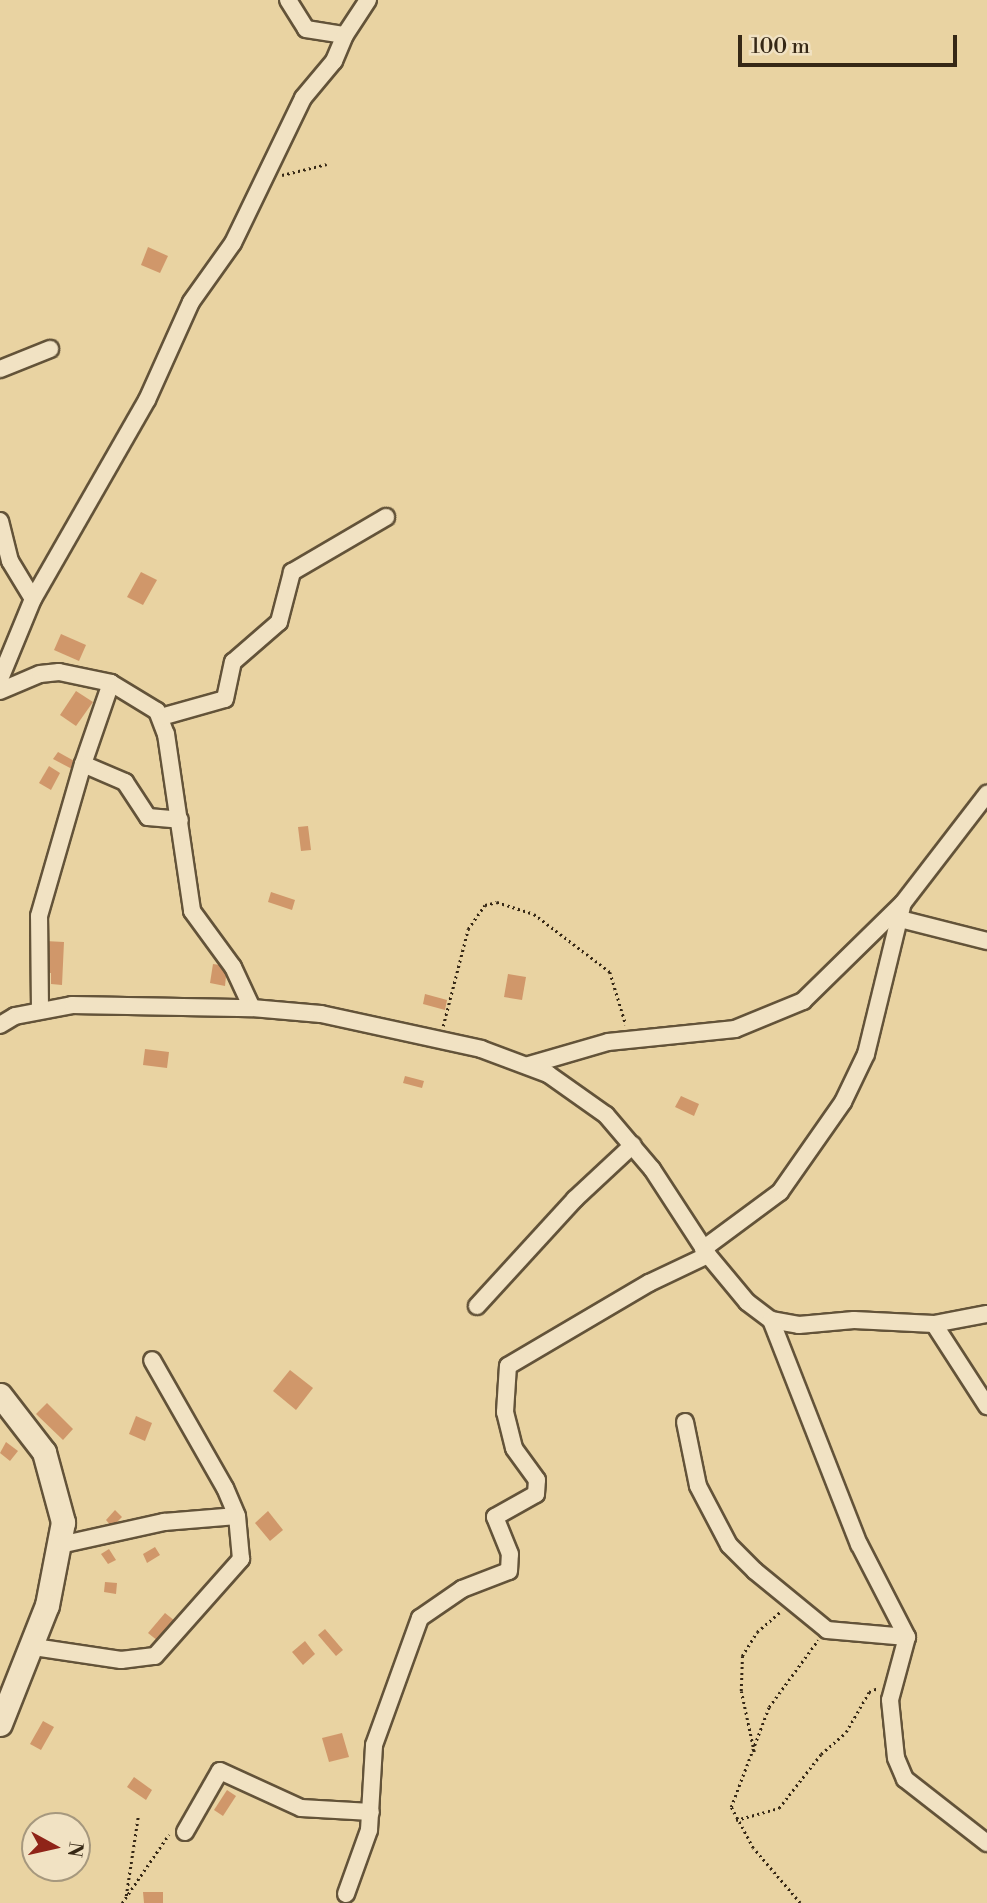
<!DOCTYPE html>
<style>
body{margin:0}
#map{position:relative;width:987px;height:1903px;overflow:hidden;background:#e9d3a2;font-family:"Libre Bodoni",serif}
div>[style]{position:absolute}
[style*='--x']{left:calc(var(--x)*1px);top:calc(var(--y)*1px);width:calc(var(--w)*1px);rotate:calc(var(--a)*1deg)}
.building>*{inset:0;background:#d0976a}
.path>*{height:2.5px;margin-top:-1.25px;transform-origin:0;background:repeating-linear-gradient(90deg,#362816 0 2px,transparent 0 5.5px)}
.roads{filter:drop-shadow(2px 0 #635339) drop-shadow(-2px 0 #635339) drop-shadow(0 2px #635339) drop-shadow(0 -2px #635339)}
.street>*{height:16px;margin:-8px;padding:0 8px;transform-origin:8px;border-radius:8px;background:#f1e2c3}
.secondary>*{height:23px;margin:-11.5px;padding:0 11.5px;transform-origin:11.5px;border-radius:11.5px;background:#f1e2c3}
span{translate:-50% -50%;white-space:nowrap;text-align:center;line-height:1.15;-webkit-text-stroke:5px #f1e2c3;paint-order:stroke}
.north{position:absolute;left:21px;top:1812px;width:70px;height:70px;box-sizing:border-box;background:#f1e2c3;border:2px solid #a6987e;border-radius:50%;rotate:98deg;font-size:19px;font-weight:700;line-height:28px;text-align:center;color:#362816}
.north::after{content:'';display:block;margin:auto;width:24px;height:32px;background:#8f2418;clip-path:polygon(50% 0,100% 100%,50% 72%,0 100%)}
.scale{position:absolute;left:738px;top:35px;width:219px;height:32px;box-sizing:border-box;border:4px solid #362816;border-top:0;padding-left:9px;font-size:21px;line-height:24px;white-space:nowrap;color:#362816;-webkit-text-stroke:5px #f1e2c3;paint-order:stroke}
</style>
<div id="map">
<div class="building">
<i style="clip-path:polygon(148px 247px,168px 256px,160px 273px,141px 265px)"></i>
<i style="clip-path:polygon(141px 572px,157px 580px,143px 605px,127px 597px)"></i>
<i style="clip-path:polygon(61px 634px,86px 645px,79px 661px,54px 650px)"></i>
<i style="clip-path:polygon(76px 691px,93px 702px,76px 726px,60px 715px)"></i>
<i style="clip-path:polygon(58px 752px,76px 762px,72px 769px,53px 759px)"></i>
<i style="clip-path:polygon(49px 766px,60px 773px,51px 790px,39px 783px)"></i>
<i style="clip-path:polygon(308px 826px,311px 850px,301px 851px,298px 827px)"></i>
<i style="clip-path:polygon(271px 892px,295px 900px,292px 910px,268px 902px)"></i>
<i style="clip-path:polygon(45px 941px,64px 942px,62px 985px,51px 984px,51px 973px,44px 973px)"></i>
<i style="clip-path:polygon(213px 964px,227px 966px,225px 986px,210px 983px)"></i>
<i style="clip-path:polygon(508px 974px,526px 977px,522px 1000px,504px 997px)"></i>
<i style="clip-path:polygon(425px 994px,447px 1000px,445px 1010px,423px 1004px)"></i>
<i style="clip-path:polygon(145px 1049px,169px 1052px,167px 1068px,143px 1065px)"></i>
<i style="clip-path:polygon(405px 1076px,424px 1081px,422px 1088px,403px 1083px)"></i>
<i style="clip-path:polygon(681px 1096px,699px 1104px,694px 1116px,675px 1107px)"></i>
<i style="clip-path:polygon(290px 1370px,313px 1388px,296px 1410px,273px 1391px)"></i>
<i style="clip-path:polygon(47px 1403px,73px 1429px,63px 1440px,36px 1414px)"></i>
<i style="clip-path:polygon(136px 1416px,152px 1423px,145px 1441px,129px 1434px)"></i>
<i style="clip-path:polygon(6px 1442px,18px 1451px,10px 1461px,0 1453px)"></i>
<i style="clip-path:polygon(115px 1510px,122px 1517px,112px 1527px,106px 1520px)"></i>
<i style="clip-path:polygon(268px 1511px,283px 1530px,270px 1541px,255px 1523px)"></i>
<i style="clip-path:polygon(155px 1547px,160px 1555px,147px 1563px,143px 1554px)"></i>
<i style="clip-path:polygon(109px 1549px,116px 1560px,108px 1564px,101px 1554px)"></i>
<i style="clip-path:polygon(105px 1582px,117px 1583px,116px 1594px,104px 1592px)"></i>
<i style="clip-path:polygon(165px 1613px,175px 1621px,158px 1641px,148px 1633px)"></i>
<i style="clip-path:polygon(325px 1629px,343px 1650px,336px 1656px,318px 1635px)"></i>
<i style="clip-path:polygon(305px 1641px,315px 1654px,303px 1665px,292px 1652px)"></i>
<i style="clip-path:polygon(43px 1721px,54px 1727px,41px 1750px,30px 1744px)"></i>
<i style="clip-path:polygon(342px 1733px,349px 1757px,329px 1762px,322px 1738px)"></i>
<i style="clip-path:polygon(134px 1777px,152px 1790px,146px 1800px,127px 1787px)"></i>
<i style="clip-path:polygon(227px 1790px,236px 1796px,223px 1816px,214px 1810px)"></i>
<i style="clip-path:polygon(143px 1892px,163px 1892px,163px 1903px,144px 1903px)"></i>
</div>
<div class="path">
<i style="--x:282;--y:175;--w:46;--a:-13.7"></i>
<i style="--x:443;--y:1026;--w:100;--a:-75.5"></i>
<i style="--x:468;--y:929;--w:29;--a:-55"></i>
<i style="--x:485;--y:905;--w:12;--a:-14"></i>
<i style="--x:497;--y:902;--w:39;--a:18"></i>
<i style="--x:534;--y:914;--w:96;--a:37.3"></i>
<i style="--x:610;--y:972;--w:55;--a:73.2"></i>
<i style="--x:754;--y:1752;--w:62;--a:-102"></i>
<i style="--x:741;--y:1691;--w:35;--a:-88"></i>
<i style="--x:742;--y:1656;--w:28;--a:-58"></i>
<i style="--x:757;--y:1632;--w:32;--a:-41"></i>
<i style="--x:736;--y:1820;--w:45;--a:-15.6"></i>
<i style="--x:779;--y:1808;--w:68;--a:-52.1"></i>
<i style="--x:821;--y:1754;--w:33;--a:-41"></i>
<i style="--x:846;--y:1732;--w:46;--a:-60.1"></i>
<i style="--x:869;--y:1692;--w:10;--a:-24"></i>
<i style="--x:126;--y:1896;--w:80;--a:-81.4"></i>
<i style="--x:122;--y:1903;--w:83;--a:-55.7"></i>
<i style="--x:800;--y:1903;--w:72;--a:-130.5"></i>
<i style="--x:753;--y:1848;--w:47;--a:-118.2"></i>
<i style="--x:731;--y:1807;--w:107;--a:-69.2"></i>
<i style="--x:769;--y:1707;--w:83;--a:-53.8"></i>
</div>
<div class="roads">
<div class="street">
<i style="--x:288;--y:0;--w:34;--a:58"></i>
<i style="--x:306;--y:29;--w:39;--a:9"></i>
<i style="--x:345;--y:35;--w:42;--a:-56.7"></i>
<i style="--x:0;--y:369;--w:54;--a:-21.8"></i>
<i style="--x:0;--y:521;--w:41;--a:76"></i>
<i style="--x:10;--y:561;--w:44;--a:58.8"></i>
<i style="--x:0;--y:679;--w:87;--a:-67.6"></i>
<i style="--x:33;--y:599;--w:229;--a:-60.2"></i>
<i style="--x:147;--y:400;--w:107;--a:-65.8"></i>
<i style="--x:191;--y:302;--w:72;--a:-54.6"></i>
<i style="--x:233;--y:243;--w:161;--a:-64.2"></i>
<i style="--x:303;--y:98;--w:48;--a:-50"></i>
<i style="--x:334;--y:61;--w:28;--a:-67"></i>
<i style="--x:111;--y:683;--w:86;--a:109.1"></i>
<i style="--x:83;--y:764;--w:46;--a:23.2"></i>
<i style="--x:125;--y:782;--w:42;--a:56.7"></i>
<i style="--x:148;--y:817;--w:32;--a:5"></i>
<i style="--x:0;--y:691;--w:43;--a:-23"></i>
<i style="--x:40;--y:674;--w:19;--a:-6"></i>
<i style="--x:59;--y:672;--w:53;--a:11.9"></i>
<i style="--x:111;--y:683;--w:54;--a:31.3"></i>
<i style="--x:157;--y:711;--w:25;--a:69"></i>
<i style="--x:166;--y:734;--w:179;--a:81.6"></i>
<i style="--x:192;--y:911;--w:69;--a:53.8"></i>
<i style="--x:233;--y:967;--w:45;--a:65.1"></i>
<i style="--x:161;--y:717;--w:66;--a:-15.7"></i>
<i style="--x:225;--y:699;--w:38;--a:-78"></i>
<i style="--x:233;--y:662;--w:61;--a:-41"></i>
<i style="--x:279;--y:622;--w:52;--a:-75.4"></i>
<i style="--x:292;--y:572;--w:109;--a:-30.3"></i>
<i style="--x:900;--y:919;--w:90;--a:14.2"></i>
<i style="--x:40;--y:1009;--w:93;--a:-90.6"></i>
<i style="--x:39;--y:916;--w:158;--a:-73.9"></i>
<i style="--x:0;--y:1025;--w:17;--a:-31"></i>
<i style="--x:15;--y:1016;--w:58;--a:-10.9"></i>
<i style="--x:72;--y:1005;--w:180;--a:1"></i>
<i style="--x:252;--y:1008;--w:69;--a:5"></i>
<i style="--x:321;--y:1014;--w:164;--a:12.3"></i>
<i style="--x:481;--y:1049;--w:72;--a:20.5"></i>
<i style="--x:548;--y:1074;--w:71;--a:35.3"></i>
<i style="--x:606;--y:1115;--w:71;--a:49.6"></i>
<i style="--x:652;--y:1169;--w:103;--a:56.9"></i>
<i style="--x:708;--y:1255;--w:61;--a:50.3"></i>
<i style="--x:747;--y:1302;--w:30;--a:37"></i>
<i style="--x:771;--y:1320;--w:28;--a:10"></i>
<i style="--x:799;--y:1325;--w:55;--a:-5.2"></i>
<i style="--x:854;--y:1320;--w:80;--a:2.9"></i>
<i style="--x:934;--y:1324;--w:54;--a:-10.7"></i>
<i style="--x:529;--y:1065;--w:82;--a:-16.2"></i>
<i style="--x:608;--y:1042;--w:128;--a:-5.8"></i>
<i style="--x:735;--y:1029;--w:74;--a:-22.4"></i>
<i style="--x:803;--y:1001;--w:140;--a:-44.4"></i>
<i style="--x:903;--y:903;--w:138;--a:-52.4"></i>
<i style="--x:703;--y:1249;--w:96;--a:-36.5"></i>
<i style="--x:780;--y:1192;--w:110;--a:-55"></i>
<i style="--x:843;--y:1102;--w:53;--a:-64.4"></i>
<i style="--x:866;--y:1054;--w:152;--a:-76.3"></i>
<i style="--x:477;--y:1306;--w:145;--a:-47.5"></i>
<i style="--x:575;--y:1199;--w:79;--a:-43"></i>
<i style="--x:771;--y:1320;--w:241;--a:68.6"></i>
<i style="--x:859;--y:1544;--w:105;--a:62.7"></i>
<i style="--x:907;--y:1637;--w:65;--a:105.1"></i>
<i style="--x:890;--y:1700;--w:58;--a:84.1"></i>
<i style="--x:896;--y:1758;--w:23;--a:67"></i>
<i style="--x:905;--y:1779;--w:104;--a:38"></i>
<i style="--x:934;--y:1324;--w:98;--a:57.1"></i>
<i style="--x:685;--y:1422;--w:65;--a:78.5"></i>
<i style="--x:698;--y:1486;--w:67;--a:62.3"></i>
<i style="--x:729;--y:1545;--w:37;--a:45"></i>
<i style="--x:755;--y:1571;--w:93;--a:39.3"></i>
<i style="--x:827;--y:1630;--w:80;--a:5"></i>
<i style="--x:60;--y:1545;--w:107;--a:-12.5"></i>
<i style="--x:164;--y:1522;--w:73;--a:-4.7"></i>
<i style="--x:34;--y:1647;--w:88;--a:8.5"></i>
<i style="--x:121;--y:1660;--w:34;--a:-7"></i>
<i style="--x:155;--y:1656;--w:130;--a:-48.4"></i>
<i style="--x:241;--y:1559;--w:43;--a:-95.3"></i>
<i style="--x:237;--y:1516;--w:30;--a:-113"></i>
<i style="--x:225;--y:1488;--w:147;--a:-119.7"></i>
<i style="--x:185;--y:1832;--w:70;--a:-60.2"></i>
<i style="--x:220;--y:1771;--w:89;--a:24.6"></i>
<i style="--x:301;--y:1808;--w:70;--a:3.3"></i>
<i style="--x:346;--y:1894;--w:68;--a:-70.2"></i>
<i style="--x:369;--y:1830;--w:85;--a:-86.6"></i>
<i style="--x:374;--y:1745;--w:135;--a:-70.1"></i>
<i style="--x:420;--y:1618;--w:51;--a:-34.6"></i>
<i style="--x:462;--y:1589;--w:50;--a:-21"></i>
<i style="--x:509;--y:1571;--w:17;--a:-87"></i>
<i style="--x:510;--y:1554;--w:40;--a:-112"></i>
<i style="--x:495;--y:1517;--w:47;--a:-29.3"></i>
<i style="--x:536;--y:1494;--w:14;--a:-86"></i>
<i style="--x:537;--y:1480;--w:39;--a:-126"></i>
<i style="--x:514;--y:1448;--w:37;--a:-104"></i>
<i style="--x:505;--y:1412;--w:46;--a:-86.3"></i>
<i style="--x:508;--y:1366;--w:164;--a:-30.5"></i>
<i style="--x:649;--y:1283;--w:65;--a:-25.4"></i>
</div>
<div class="secondary">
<i style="--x:0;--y:1395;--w:72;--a:52.3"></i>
<i style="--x:44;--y:1452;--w:73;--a:74.8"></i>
<i style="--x:63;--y:1522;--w:85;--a:100.9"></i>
<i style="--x:47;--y:1605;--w:128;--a:111.6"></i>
</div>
</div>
<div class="north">N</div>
<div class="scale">100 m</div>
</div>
